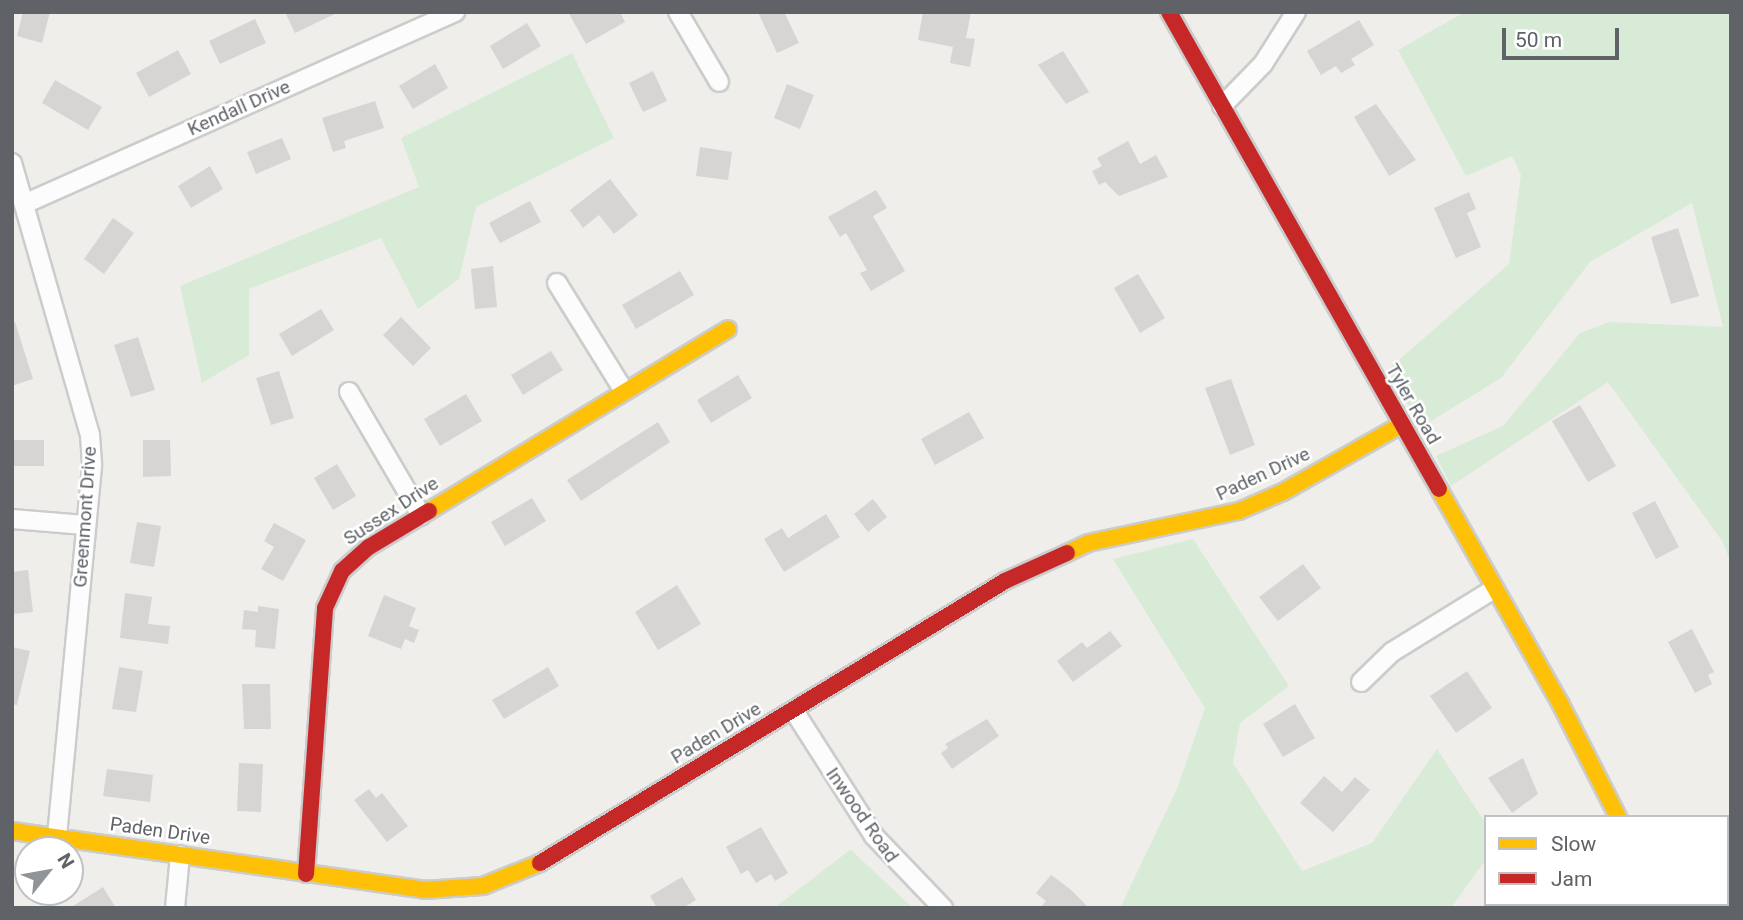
<!DOCTYPE html>
<style>
body{margin:0}
#map{position:relative;width:1743px;height:920px;overflow:hidden;background:#efeeea;font-family:Roboto,sans-serif}
div>[style]{position:absolute}
[style*='--x']{left:calc(var(--x)*1px);top:calc(var(--y)*1px);width:calc(var(--w)*1px);rotate:calc(var(--a)*1deg)}
.green>*{inset:0;background:#d8ebd6}
.building>*{inset:0;background:#d6d5d3}
.roads{filter:drop-shadow(2px 0 #cbcccc) drop-shadow(-2px 0 #cbcccc) drop-shadow(0 2px #cbcccc) drop-shadow(0 -2px #cbcccc)}
.street>*{height:18px;margin:-9px;padding:0 9px;transform-origin:9px;border-radius:9px;background:#fdfcfc}
.slow>*{height:16px;margin:-8px;padding:0 8px;transform-origin:8px;border-radius:8px;background:#ffc107}
.jam>*{height:16px;margin:-8px;padding:0 8px;transform-origin:8px;border-radius:8px;background:#c62828}
span{translate:-50% -50%;white-space:nowrap;text-align:center;line-height:1.15;-webkit-text-stroke:5px #fff;paint-order:stroke}
.street-label{font-size:19px;color:#5f6368}
.frame{position:absolute;inset:0;border:14px solid #5f6368;pointer-events:none}
.legend{position:absolute;left:1484px;top:815px;width:245px;height:91px;box-sizing:border-box;background:#fff;border:2px solid #bfc1c3;margin:0;padding:9px 12px;list-style:none;font-size:21px;color:#5f6368}
.legend li{display:flex;align-items:center;gap:14px;height:35px}
.legend b{width:35px;border:2px solid #bfc1c3}
.north{position:absolute;left:14px;top:836px;width:70px;height:70px;box-sizing:border-box;background:#fff;border:2px solid #bfc1c3;border-radius:50%;rotate:59deg;font-size:19px;font-weight:700;line-height:28px;text-align:center;color:#5f6368}
.north::after{content:'';display:block;margin:auto;width:24px;height:32px;background:#919496;clip-path:polygon(50% 0,100% 100%,50% 72%,0 100%)}
.scale{position:absolute;left:1502px;top:28px;width:117px;height:32px;box-sizing:border-box;border:4px solid #5f6368;border-top:0;padding-left:9px;font-size:21px;line-height:24px;white-space:nowrap;color:#5f6368;-webkit-text-stroke:5px #fff;paint-order:stroke}
</style>
<div id="map">
<div class="green">
<i style="clip-path:polygon(1465px 12px,1731px 12px,1731px 562px,1722px 541px,1608px 382px,1451px 486px,1436px 456px,1503px 426px,1580px 333px,1610px 322px,1723px 327px,1692px 203px,1590px 262px,1501px 378px,1423px 426px,1385px 372px,1509px 264px,1521px 175px,1512px 156px,1466px 176px,1398px 50px)"></i>
<i style="clip-path:polygon(572px 53px,614px 138px,476px 207px,459px 279px,418px 309px,381px 238px,249px 289px,249px 355px,202px 383px,180px 286px,419px 187px,401px 138px)"></i>
<i style="clip-path:polygon(1193px 539px,1289px 686px,1240px 723px,1233px 763px,1302px 871px,1372px 843px,1437px 749px,1486px 824px,1486px 859px,1451px 908px,1120px 908px,1177px 789px,1205px 708px,1113px 559px)"></i>
<i style="clip-path:polygon(851px 850px,913px 908px,774px 908px,850px 850px)"></i>
</div>
<div class="building">
<i style="clip-path:polygon(23px 12px,50px 12px,42px 43px,17px 36px)"></i>
<i style="clip-path:polygon(285px 12px,339px 12px,295px 33px)"></i>
<i style="clip-path:polygon(568px 12px,620px 12px,625px 22px,586px 44px)"></i>
<i style="clip-path:polygon(758px 12px,784px 12px,799px 43px,777px 53px)"></i>
<i style="clip-path:polygon(923px 12px,971px 12px,966px 38px,975px 39px,970px 67px,950px 63px,953px 47px,918px 40px)"></i>
<i style="clip-path:polygon(255px 19px,266px 43px,220px 64px,209px 41px)"></i>
<i style="clip-path:polygon(1359px 20px,1374px 45px,1351px 59px,1355px 65px,1341px 73px,1336px 66px,1321px 75px,1307px 51px)"></i>
<i style="clip-path:polygon(527px 23px,541px 46px,503px 69px,490px 46px)"></i>
<i style="clip-path:polygon(178px 50px,191px 74px,149px 97px,136px 73px)"></i>
<i style="clip-path:polygon(1063px 51px,1089px 92px,1066px 104px,1038px 65px)"></i>
<i style="clip-path:polygon(435px 64px,448px 88px,413px 109px,399px 86px)"></i>
<i style="clip-path:polygon(653px 71px,667px 101px,643px 112px,629px 83px)"></i>
<i style="clip-path:polygon(55px 80px,102px 107px,88px 130px,42px 103px)"></i>
<i style="clip-path:polygon(787px 84px,814px 95px,800px 129px,774px 118px)"></i>
<i style="clip-path:polygon(375px 101px,384px 128px,344px 141px,346px 148px,333px 152px,322px 118px)"></i>
<i style="clip-path:polygon(1376px 104px,1416px 160px,1389px 176px,1354px 117px)"></i>
<i style="clip-path:polygon(282px 138px,291px 159px,256px 174px,247px 152px)"></i>
<i style="clip-path:polygon(1128px 141px,1140px 164px,1156px 155px,1168px 177px,1119px 196px,1105px 182px,1099px 185px,1092px 171px,1102px 166px,1097px 158px)"></i>
<i style="clip-path:polygon(700px 147px,732px 152px,728px 180px,696px 176px)"></i>
<i style="clip-path:polygon(210px 166px,223px 189px,191px 208px,178px 186px)"></i>
<i style="clip-path:polygon(610px 179px,638px 215px,614px 234px,599px 215px,583px 228px,570px 210px)"></i>
<i style="clip-path:polygon(876px 190px,887px 208px,873px 216px,905px 271px,871px 291px,860px 273px,867px 270px,846px 233px,840px 237px,828px 217px)"></i>
<i style="clip-path:polygon(1469px 192px,1476px 209px,1467px 213px,1481px 247px,1456px 258px,1434px 208px)"></i>
<i style="clip-path:polygon(530px 201px,541px 222px,500px 243px,489px 223px)"></i>
<i style="clip-path:polygon(113px 218px,134px 233px,104px 274px,84px 259px)"></i>
<i style="clip-path:polygon(1678px 228px,1699px 296px,1671px 304px,1651px 237px)"></i>
<i style="clip-path:polygon(493px 266px,497px 307px,475px 309px,471px 269px)"></i>
<i style="clip-path:polygon(680px 271px,694px 295px,636px 329px,622px 305px)"></i>
<i style="clip-path:polygon(1138px 274px,1165px 318px,1140px 333px,1114px 288px)"></i>
<i style="clip-path:polygon(321px 309px,334px 330px,292px 356px,279px 334px)"></i>
<i style="clip-path:polygon(401px 317px,431px 348px,413px 366px,383px 335px)"></i>
<i style="clip-path:polygon(15px 322px,33px 379px,12px 386px,12px 323px)"></i>
<i style="clip-path:polygon(138px 337px,155px 390px,131px 397px,114px 345px)"></i>
<i style="clip-path:polygon(551px 351px,563px 370px,523px 395px,511px 375px)"></i>
<i style="clip-path:polygon(279px 371px,294px 418px,271px 425px,256px 378px)"></i>
<i style="clip-path:polygon(738px 375px,752px 398px,711px 423px,697px 400px)"></i>
<i style="clip-path:polygon(1231px 379px,1255px 445px,1230px 455px,1205px 388px)"></i>
<i style="clip-path:polygon(466px 394px,482px 421px,440px 446px,424px 419px)"></i>
<i style="clip-path:polygon(1580px 405px,1616px 466px,1588px 482px,1552px 421px)"></i>
<i style="clip-path:polygon(969px 412px,984px 438px,935px 465px,921px 439px)"></i>
<i style="clip-path:polygon(658px 422px,670px 442px,581px 501px,567px 480px)"></i>
<i style="clip-path:polygon(12px 440px,44px 440px,44px 466px,12px 466px)"></i>
<i style="clip-path:polygon(143px 440px,170px 440px,171px 476px,143px 477px)"></i>
<i style="clip-path:polygon(337px 464px,356px 496px,333px 510px,314px 478px)"></i>
<i style="clip-path:polygon(532px 498px,546px 521px,505px 546px,491px 522px)"></i>
<i style="clip-path:polygon(873px 499px,887px 517px,868px 532px,854px 514px)"></i>
<i style="clip-path:polygon(1655px 501px,1679px 547px,1656px 559px,1632px 513px)"></i>
<i style="clip-path:polygon(826px 514px,840px 537px,784px 572px,764px 539px,782px 528px,788px 538px)"></i>
<i style="clip-path:polygon(137px 522px,161px 526px,154px 567px,130px 563px)"></i>
<i style="clip-path:polygon(274px 523px,306px 540px,283px 581px,261px 569px,274px 547px,264px 541px)"></i>
<i style="clip-path:polygon(1303px 564px,1321px 588px,1278px 621px,1259px 597px)"></i>
<i style="clip-path:polygon(28px 570px,33px 612px,12px 614px,12px 572px)"></i>
<i style="clip-path:polygon(677px 585px,701px 624px,658px 650px,635px 612px)"></i>
<i style="clip-path:polygon(125px 593px,152px 597px,148px 624px,170px 626px,168px 644px,120px 638px)"></i>
<i style="clip-path:polygon(384px 595px,416px 608px,409px 626px,419px 630px,414px 643px,405px 639px,401px 649px,368px 636px)"></i>
<i style="clip-path:polygon(258px 606px,279px 609px,275px 649px,255px 647px,256px 630px,242px 629px,244px 610px,258px 612px)"></i>
<i style="clip-path:polygon(1692px 629px,1714px 672px,1708px 675px,1712px 684px,1695px 693px,1668px 642px)"></i>
<i style="clip-path:polygon(1110px 631px,1122px 646px,1073px 682px,1057px 661px,1082px 642px,1087px 648px)"></i>
<i style="clip-path:polygon(12px 647px,30px 651px,17px 705px,12px 704px)"></i>
<i style="clip-path:polygon(119px 667px,143px 671px,136px 712px,112px 709px)"></i>
<i style="clip-path:polygon(548px 667px,559px 686px,504px 719px,492px 700px)"></i>
<i style="clip-path:polygon(1467px 671px,1492px 708px,1456px 733px,1430px 696px)"></i>
<i style="clip-path:polygon(242px 684px,270px 684px,271px 729px,244px 729px)"></i>
<i style="clip-path:polygon(1295px 704px,1315px 738px,1283px 757px,1263px 724px)"></i>
<i style="clip-path:polygon(987px 719px,999px 736px,952px 769px,941px 753px,948px 748px,945px 744px)"></i>
<i style="clip-path:polygon(1523px 758px,1538px 794px,1512px 813px,1488px 778px)"></i>
<i style="clip-path:polygon(239px 763px,263px 764px,261px 812px,237px 811px)"></i>
<i style="clip-path:polygon(107px 769px,153px 775px,150px 802px,103px 796px)"></i>
<i style="clip-path:polygon(1324px 776px,1342px 792px,1355px 777px,1370px 790px,1333px 832px,1300px 803px)"></i>
<i style="clip-path:polygon(369px 789px,376px 798px,382px 793px,408px 826px,387px 842px,354px 800px)"></i>
<i style="clip-path:polygon(761px 827px,788px 873px,775px 881px,771px 874px,756px 883px,748px 870px,741px 874px,726px 847px)"></i>
<i style="clip-path:polygon(1051px 875px,1070px 889px,1089px 908px,1040px 908px,1046px 901px,1036px 893px)"></i>
<i style="clip-path:polygon(682px 877px,696px 900px,683px 908px,657px 908px,650px 896px)"></i>
<i style="clip-path:polygon(103px 887px,116px 908px,70px 908px)"></i>
</div>
<div class="roads">
<div class="street">
<i style="--x:678;--y:12;--w:81;--a:59.6"></i>
<i style="--x:1222;--y:106;--w:59;--a:-45.7"></i>
<i style="--x:1263;--y:64;--w:62;--a:-57.6"></i>
<i style="--x:12;--y:163;--w:283;--a:74"></i>
<i style="--x:90;--y:435;--w:31;--a:86"></i>
<i style="--x:92;--y:466;--w:374;--a:95.4"></i>
<i style="--x:24;--y:204;--w:472;--a:-24"></i>
<i style="--x:557;--y:283;--w:127;--a:58.2"></i>
<i style="--x:349;--y:392;--w:143;--a:59.7"></i>
<i style="--x:12;--y:519;--w:73;--a:4.7"></i>
<i style="--x:1361;--y:682;--w:43;--a:-44.1"></i>
<i style="--x:1392;--y:652;--w:120;--a:-31.7"></i>
<i style="--x:794;--y:711;--w:148;--a:57.4"></i>
<i style="--x:874;--y:836;--w:100;--a:46.2"></i>
<i style="--x:175;--y:908;--w:53;--a:-84.6"></i>
</div>
<div class="slow">
<i style="--x:1439;--y:489;--w:248;--a:60.5"></i>
<i style="--x:1561;--y:705;--w:126;--a:63"></i>
<i style="--x:429;--y:511;--w:350;--a:-31.3"></i>
<i style="--x:1067;--y:553;--w:23;--a:-25"></i>
<i style="--x:1088;--y:543;--w:154;--a:-12"></i>
<i style="--x:1239;--y:511;--w:48;--a:-23.4"></i>
<i style="--x:1283;--y:492;--w:136;--a:-29.6"></i>
<i style="--x:12;--y:831;--w:416;--a:8.1"></i>
<i style="--x:424;--y:890;--w:59;--a:-3.9"></i>
<i style="--x:483;--y:886;--w:61;--a:-22"></i>
</div>
<div class="jam">
<i style="--x:1169;--y:12;--w:548;--a:60.49"></i>
<i style="--x:540;--y:863;--w:544;--a:-31.23"></i>
<i style="--x:1005;--y:581;--w:68;--a:-24.3"></i>
<i style="--x:306;--y:874;--w:267;--a:-85.9"></i>
<i style="--x:325;--y:608;--w:41;--a:-65.3"></i>
<i style="--x:342;--y:571;--w:36;--a:-42"></i>
<i style="--x:369;--y:547;--w:70;--a:-31"></i>
<i style="--x:1660;--y:904;--w:4;--a:76"></i>
</div>
</div>
<div class="street-label">
<span style="left:239px;top:108px;rotate:-24deg">Kendall Drive</span>
<span style="left:1413px;top:404px;rotate:60deg">Tyler Road</span>
<span style="left:1263px;top:474px;rotate:-25deg">Paden Drive</span>
<span style="left:391px;top:511px;rotate:-33deg">Sussex Drive</span>
<span style="left:85px;top:517px;rotate:-86deg">Greenmont Drive</span>
<span style="left:716px;top:733px;rotate:-31deg">Paden Drive</span>
<span style="left:862px;top:815px;rotate:55deg">Inwood Road</span>
<span style="left:160px;top:831px;rotate:8deg">Paden Drive</span>
</div>
<div class="frame"></div>
<ul class="legend">
<li><b style="height:9px;background:#ffc107"></b>Slow</li>
<li><b style="height:9px;background:#c62828"></b>Jam</li>
</ul>
<div class="north">N</div>
<div class="scale">50 m</div>
</div>
